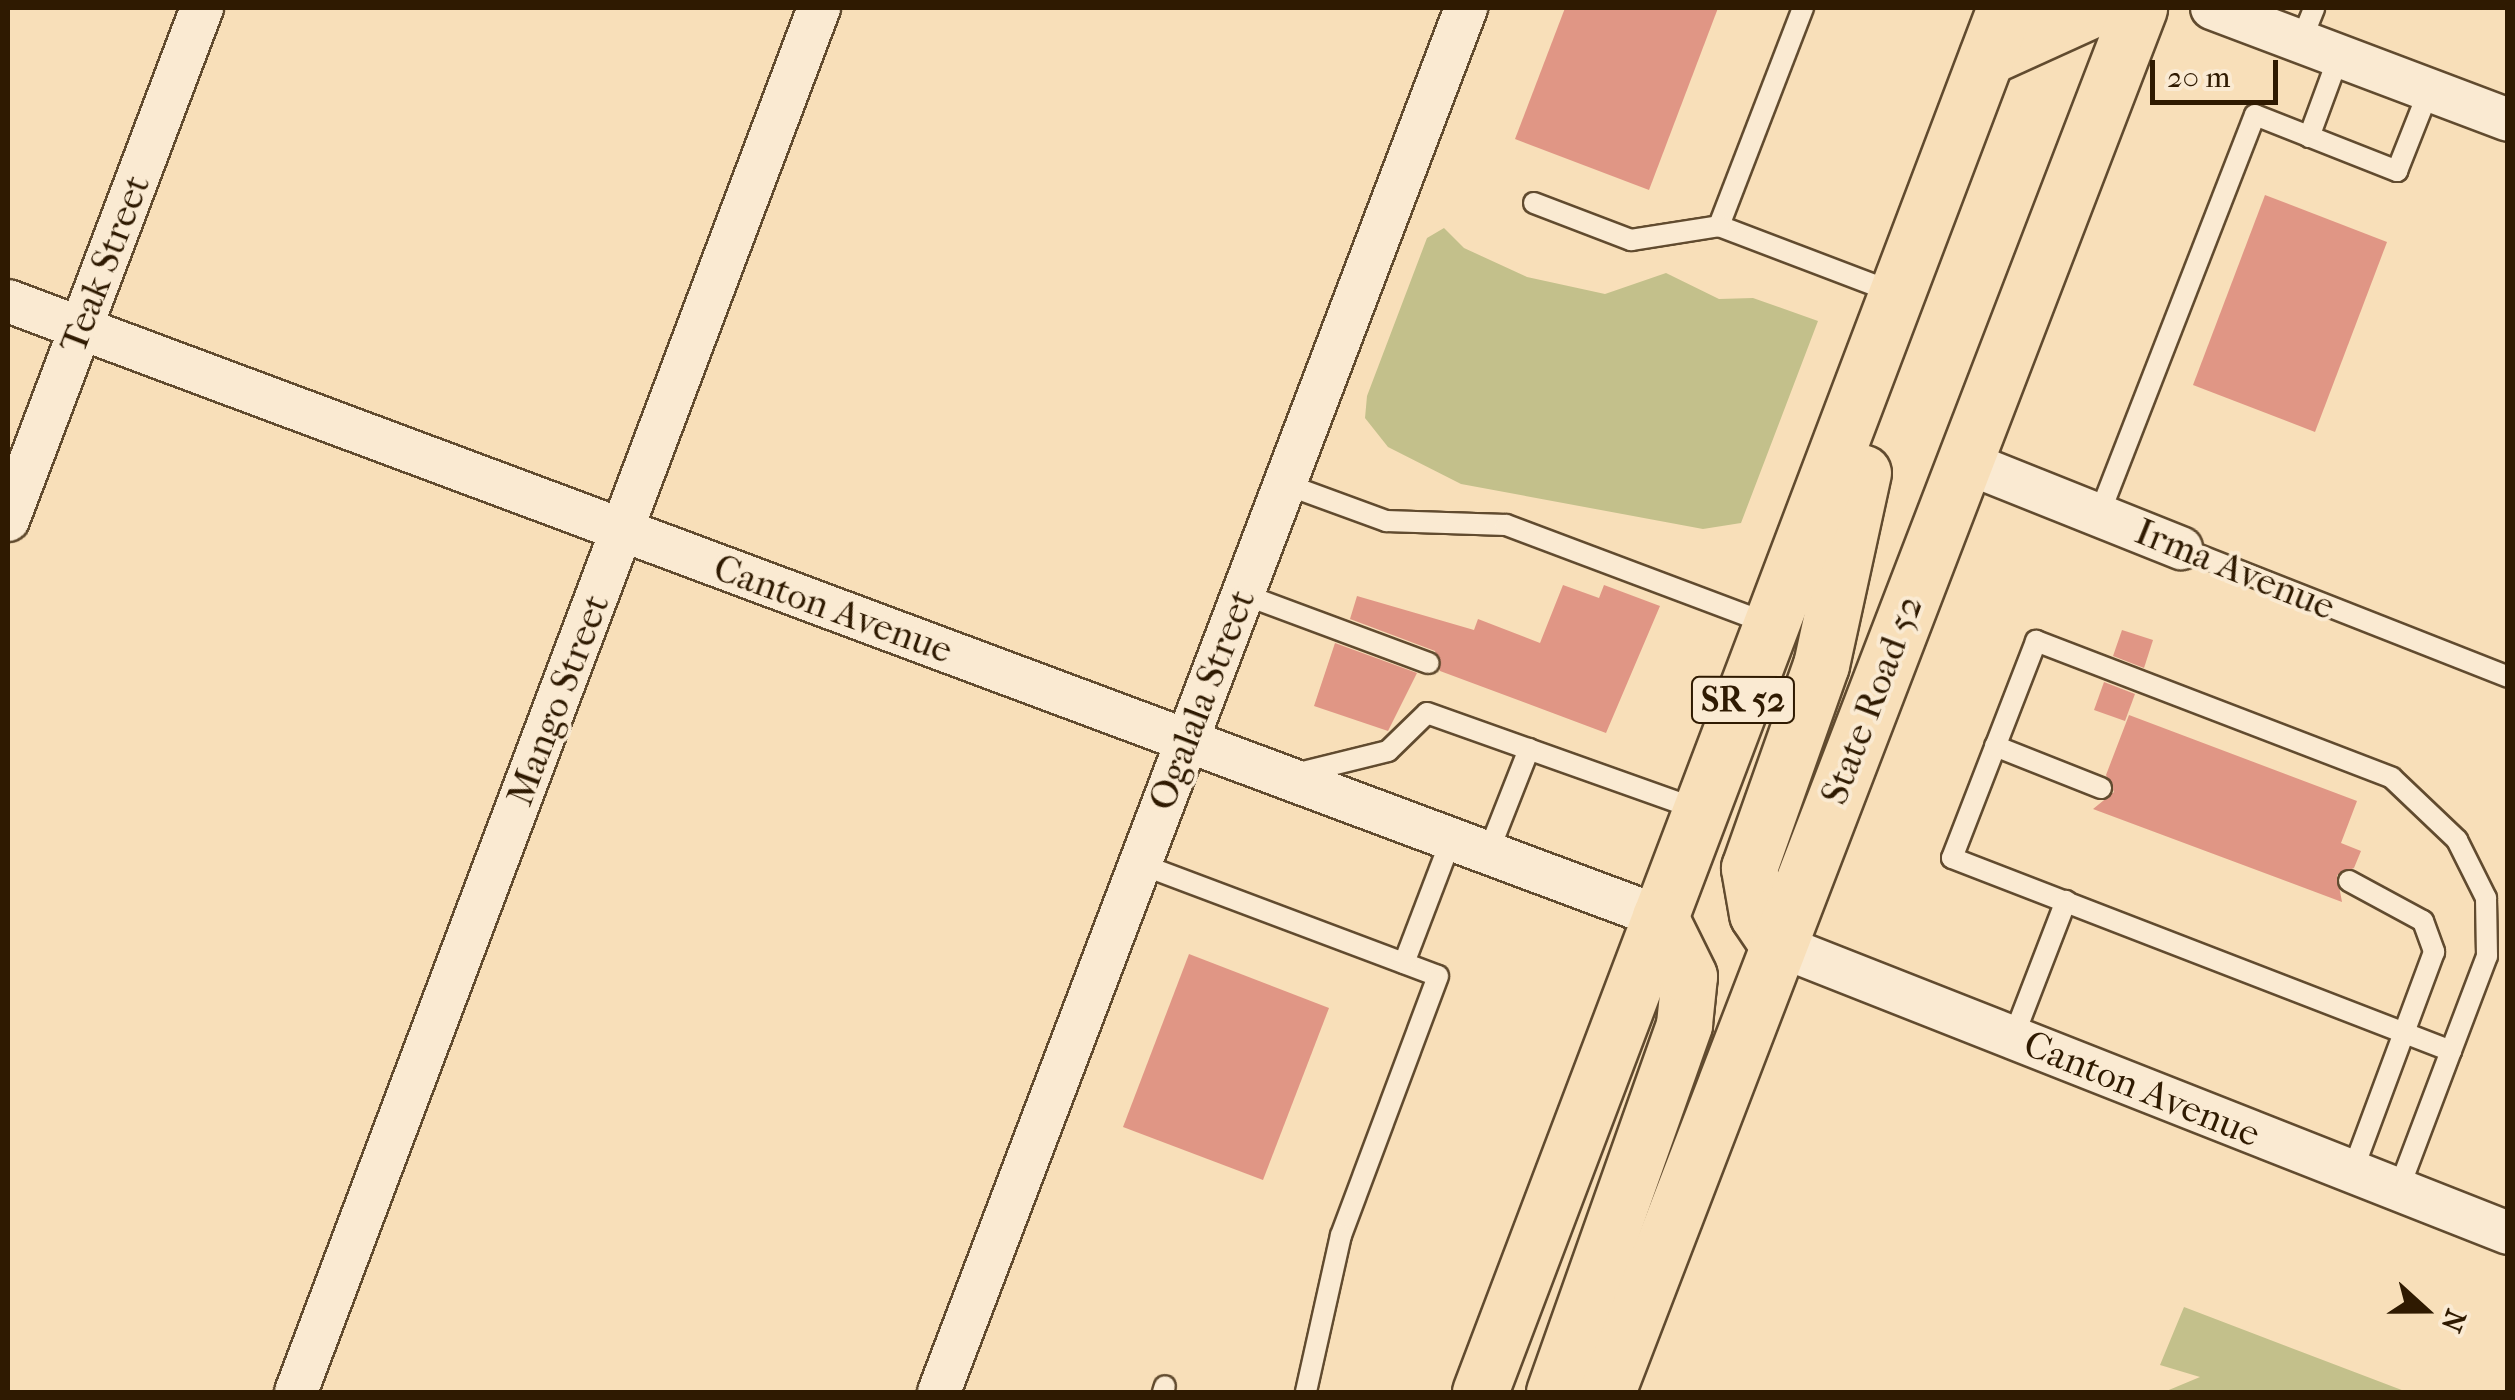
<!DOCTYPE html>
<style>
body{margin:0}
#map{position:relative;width:2515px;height:1400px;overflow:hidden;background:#f8dfb9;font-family:"IM FELL French Canon",serif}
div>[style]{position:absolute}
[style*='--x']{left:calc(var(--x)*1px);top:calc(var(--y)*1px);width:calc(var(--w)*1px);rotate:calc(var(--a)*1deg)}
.green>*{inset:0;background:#c3c08b}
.building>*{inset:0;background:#e09685}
.roads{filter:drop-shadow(2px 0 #614b2f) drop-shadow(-2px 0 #614b2f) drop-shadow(0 2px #614b2f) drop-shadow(0 -2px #614b2f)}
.service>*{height:20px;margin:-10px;padding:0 10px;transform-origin:10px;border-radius:10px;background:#faead2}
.minor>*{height:42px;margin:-21px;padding:0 21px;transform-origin:21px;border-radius:21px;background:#faead2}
.primary>*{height:55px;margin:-27.5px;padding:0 27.5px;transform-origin:27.5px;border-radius:27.5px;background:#f8dfb9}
span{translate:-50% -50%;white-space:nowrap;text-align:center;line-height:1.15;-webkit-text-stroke:8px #faead2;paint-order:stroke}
.shield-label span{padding:2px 8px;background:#faead2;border:2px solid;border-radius:8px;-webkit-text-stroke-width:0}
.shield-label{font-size:35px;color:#2f1a01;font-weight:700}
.street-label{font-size:38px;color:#2f1a01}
.frame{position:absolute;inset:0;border:10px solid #2f1a01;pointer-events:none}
.north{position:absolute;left:2375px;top:1260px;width:100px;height:100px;-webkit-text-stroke:8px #faead2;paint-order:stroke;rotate:111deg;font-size:28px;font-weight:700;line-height:40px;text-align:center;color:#2f1a01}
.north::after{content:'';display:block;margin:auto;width:35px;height:45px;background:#2f1a01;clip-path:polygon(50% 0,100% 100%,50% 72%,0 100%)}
.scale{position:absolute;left:2150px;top:60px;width:128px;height:45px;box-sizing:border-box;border:5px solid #2f1a01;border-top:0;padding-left:12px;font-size:30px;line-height:35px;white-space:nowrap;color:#2f1a01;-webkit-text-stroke:8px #faead2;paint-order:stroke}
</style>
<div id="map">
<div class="green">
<i style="clip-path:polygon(1444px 228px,1464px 248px,1527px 277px,1605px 294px,1666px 273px,1719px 299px,1753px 298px,1818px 321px,1741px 523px,1703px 529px,1461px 484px,1388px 447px,1365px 418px,1367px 396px,1427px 238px)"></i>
<i style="clip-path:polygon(2184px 1307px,2407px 1392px,2164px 1392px,2200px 1377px,2160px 1365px)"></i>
</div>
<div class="building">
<i style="clip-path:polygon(1565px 8px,1718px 8px,1649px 190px,1515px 139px)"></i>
<i style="clip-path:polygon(2265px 195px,2387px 242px,2315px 432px,2193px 385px)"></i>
<i style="clip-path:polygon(1563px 585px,1599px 598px,1604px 585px,1660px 606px,1606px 733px,1440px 671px,1435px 651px,1350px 619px,1357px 596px,1474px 630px,1478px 619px,1540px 643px)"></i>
<i style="clip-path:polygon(2122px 630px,2153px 640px,2144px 668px,2113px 656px)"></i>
<i style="clip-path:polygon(1335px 643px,1417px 673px,1388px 731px,1314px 706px)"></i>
<i style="clip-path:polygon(2104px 682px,2135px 694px,2125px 721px,2094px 710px)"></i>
<i style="clip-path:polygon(2129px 715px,2357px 801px,2341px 843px,2361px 851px,2354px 868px,2337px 875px,2342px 902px,2093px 809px,2114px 792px,2106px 775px)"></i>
<i style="clip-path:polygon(1189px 954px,1329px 1008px,1263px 1180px,1123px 1127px)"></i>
</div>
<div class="roads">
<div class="service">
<i style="--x:1803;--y:8;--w:234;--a:111.1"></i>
<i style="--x:1719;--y:226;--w:188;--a:20.8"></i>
<i style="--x:2301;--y:41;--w:35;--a:-68"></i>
<i style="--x:2309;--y:137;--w:86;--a:-69.7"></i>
<i style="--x:1534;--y:203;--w:104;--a:20.9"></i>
<i style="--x:1631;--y:240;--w:89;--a:-9"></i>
<i style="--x:1285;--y:484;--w:108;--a:20.1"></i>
<i style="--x:1386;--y:521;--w:120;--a:1.9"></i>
<i style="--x:1506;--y:525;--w:281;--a:20.6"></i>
<i style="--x:2099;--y:515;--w:429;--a:-68.7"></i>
<i style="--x:2255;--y:115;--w:153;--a:21.5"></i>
<i style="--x:2397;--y:171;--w:87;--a:-68.4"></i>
<i style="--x:2181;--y:548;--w:352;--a:21.5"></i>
<i style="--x:1243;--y:594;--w:198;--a:20.4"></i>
<i style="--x:2036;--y:641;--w:381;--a:21"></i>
<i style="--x:2392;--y:778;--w:90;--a:43.6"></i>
<i style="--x:2457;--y:840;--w:65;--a:63.4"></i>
<i style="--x:2486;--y:898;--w:58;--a:89"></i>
<i style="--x:2487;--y:956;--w:102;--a:110.8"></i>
<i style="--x:2451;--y:1051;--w:535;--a:-158.85"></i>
<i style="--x:1952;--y:858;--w:233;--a:-68.8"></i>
<i style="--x:1995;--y:746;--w:114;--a:21.6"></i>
<i style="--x:1295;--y:774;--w:96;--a:-13.9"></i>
<i style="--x:1388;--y:751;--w:54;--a:-44.3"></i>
<i style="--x:1427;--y:713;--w:289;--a:19.6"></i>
<i style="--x:1488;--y:853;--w:112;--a:-68.5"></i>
<i style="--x:1140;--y:864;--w:318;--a:20.6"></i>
<i style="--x:1438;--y:976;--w:277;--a:110.5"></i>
<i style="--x:1341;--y:1235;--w:161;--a:102.6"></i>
<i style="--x:2349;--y:881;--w:84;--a:28.4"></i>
<i style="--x:2423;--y:921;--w:33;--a:70"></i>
<i style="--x:2434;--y:952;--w:235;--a:110.4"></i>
<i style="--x:1404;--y:963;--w:132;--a:-69.1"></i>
<i style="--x:2013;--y:1038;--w:147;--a:-68.9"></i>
<i style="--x:2398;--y:1191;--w:150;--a:-69.3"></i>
<i style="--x:1163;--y:1392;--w:6;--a:-72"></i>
</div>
<div class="minor">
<i style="--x:2212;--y:8;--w:316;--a:20.7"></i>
<i style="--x:8;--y:301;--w:1763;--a:20.45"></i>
<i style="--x:1963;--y:461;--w:235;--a:21.8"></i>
<i style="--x:8;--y:520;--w:548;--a:-69.25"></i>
<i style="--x:1778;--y:945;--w:785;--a:21.53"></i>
<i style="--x:296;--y:1392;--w:1480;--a:-69.3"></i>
<i style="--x:939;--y:1392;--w:1481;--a:-69.15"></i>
</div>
<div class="primary">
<i style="--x:1987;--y:57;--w:119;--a:-24.4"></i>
<i style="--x:1778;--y:945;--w:37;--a:-124"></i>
<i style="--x:1757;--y:914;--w:47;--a:-99.9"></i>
<i style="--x:1749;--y:868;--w:215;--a:-70.5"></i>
<i style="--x:1821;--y:665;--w:197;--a:-77.7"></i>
<i style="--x:1480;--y:1392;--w:1480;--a:-69.23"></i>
<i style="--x:1554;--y:1392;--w:390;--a:-70.5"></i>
<i style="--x:1684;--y:1024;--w:48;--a:-84.1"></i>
<i style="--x:1689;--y:976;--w:66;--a:-116.2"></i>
<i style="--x:1607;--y:1392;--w:1483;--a:-68.97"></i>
</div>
</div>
<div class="shield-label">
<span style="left:1743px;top:700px">SR 52</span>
</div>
<div class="street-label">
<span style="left:105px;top:264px;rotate:-69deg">Teak Street</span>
<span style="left:2235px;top:569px;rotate:22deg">Irma Avenue</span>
<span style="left:833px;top:609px;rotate:20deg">Canton Avenue</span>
<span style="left:558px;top:700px;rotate:-69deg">Mango Street</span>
<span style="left:1202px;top:700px;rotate:-69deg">Ogalala Street</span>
<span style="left:1872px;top:700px;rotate:-69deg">State Road 52</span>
<span style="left:2142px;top:1089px;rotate:22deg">Canton Avenue</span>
</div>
<div class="frame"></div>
<div class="north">N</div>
<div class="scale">20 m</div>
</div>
